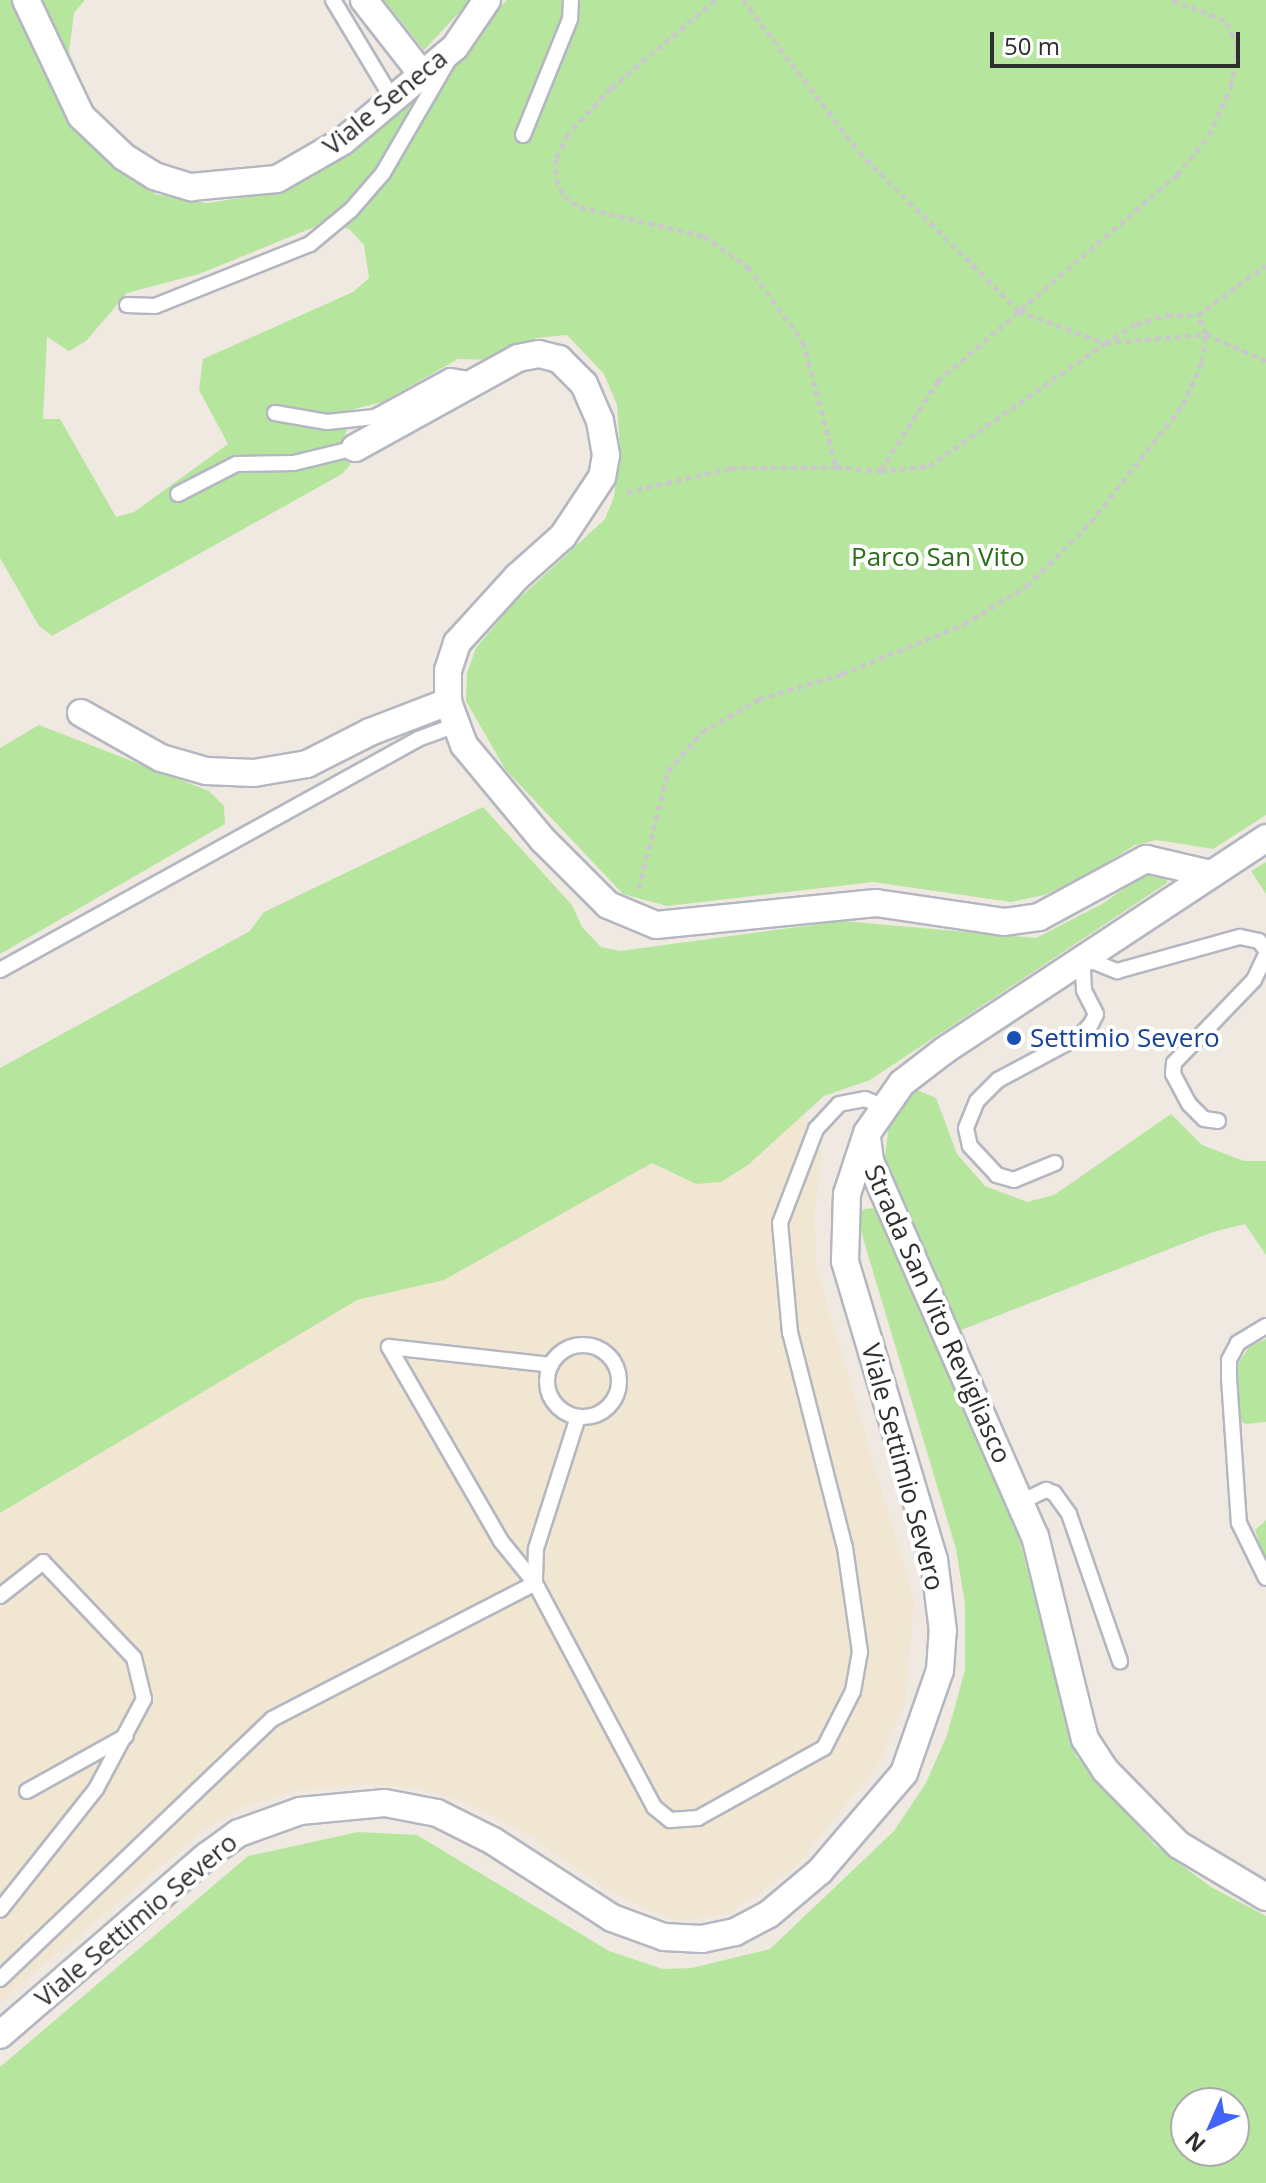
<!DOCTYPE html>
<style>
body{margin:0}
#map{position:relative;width:1266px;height:2183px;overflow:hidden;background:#efe9e1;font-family:"Open Sans",sans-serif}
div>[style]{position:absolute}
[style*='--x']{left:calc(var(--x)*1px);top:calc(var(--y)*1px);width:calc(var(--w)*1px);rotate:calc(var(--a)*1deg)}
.education>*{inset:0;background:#f0e6d1}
.green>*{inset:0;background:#b6e59e}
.path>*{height:5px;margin-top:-2.5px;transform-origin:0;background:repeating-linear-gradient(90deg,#c9c9c9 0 6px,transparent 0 10px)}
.roads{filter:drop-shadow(2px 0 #b4b7c1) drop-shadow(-2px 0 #b4b7c1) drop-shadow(0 2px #b4b7c1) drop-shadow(0 -2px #b4b7c1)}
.lane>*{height:14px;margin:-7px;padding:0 7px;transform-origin:7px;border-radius:7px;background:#fff}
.lane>.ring{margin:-7px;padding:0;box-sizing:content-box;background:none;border:14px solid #fff;border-radius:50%}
.street>*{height:26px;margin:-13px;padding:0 13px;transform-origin:13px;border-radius:13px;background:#fff}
.dots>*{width:22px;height:22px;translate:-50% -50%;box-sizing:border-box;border:4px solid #fff;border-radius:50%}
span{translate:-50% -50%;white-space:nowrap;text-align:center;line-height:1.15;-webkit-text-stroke:8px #fff;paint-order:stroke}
.street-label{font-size:26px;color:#2e2e2e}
.park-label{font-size:26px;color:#2c6e1b}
.transit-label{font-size:26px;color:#164399}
.left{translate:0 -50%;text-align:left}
.north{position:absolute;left:1170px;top:2087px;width:80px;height:80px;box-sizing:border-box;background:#fff;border:2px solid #ababab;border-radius:50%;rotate:225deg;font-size:22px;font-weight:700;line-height:32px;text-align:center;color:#2e2e2e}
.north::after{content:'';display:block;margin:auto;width:28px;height:36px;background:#4264fb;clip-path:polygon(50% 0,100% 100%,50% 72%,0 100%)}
.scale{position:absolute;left:990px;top:32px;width:250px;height:36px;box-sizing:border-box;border:4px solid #2e2e2e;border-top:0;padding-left:10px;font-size:24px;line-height:28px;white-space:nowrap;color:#2e2e2e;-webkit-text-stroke:6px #fff;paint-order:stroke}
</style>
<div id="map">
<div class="education">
<i style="clip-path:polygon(804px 1114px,822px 1155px,814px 1215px,816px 1266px,914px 1601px,905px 1703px,878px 1765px,795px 1867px,728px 1914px,676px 1921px,612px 1893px,534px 1838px,471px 1804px,419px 1788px,366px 1784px,298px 1790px,242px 1807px,203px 1830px,0 2002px,0 1513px,357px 1300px,444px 1280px,652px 1163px,695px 1184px,748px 1165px)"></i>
</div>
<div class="green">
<i style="clip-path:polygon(evenodd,0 0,85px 0,74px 13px,69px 52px,91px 105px,135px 150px,164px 164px,154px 194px,207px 203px,281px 192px,347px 156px,416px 96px,507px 0,1266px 0,1266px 815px,1213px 849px,1157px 840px,1135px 845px,1082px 878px,1044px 895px,1011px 902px,873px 882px,667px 906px,623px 894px,505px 769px,466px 701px,467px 673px,476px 648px,511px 606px,605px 519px,614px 497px,620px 450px,617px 405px,604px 374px,567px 335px,536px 338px,497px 360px,458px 359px,382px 402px,354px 409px,345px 435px,350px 465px,342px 474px,52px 636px,39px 626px,0 558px,0 0,329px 221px,350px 230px,364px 245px,369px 278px,353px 292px,203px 359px,199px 390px,228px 444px,134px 512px,116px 517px,60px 419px,43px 419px,47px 337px,69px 351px,86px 341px,127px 293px,199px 274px,329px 221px)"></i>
<i style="clip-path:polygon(384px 0,471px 0,424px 50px)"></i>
<i style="clip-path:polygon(39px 725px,209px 791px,224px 806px,225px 824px,0 954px,0 748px)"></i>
<i style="clip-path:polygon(483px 807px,572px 905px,582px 927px,601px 947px,620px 951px,842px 921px,1036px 938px,1102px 904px,1145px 874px,1166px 872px,1167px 883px,870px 1080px,824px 1096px,748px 1165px,721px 1182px,696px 1184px,652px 1163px,444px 1280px,357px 1300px,0 1513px,0 1068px,250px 931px,264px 912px)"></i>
<i style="clip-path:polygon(1266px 862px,1266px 894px,1251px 871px)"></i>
<i style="clip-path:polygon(917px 1090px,936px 1098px,957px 1154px,985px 1186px,1027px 1202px,1054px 1195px,1171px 1114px,1202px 1145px,1244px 1161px,1266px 1161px,1266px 1255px,1245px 1224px,1213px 1232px,961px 1330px,885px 1157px,889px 1123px)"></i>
<i style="clip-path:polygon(evenodd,875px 1208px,1013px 1515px,1076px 1756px,1156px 1846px,1211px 1887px,1266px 1916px,1266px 2183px,0 2183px,0 2067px,248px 1856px,358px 1832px,417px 1835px,609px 1951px,663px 1969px,692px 1968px,770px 1949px,894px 1831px,926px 1783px,947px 1735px,965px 1670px,965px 1604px,956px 1549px,857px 1218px,864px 1209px,875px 1208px,1186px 2103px,1234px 2103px,1234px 2151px,1186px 2151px,1186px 2103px)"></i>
<i style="clip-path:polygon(1266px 1339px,1266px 1422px,1246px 1424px,1241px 1422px,1238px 1402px,1238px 1364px,1249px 1347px)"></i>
<i style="clip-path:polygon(1266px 1520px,1266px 1561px,1255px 1530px)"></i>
</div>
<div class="path">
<i style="--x:715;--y:0;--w:136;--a:139.8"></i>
<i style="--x:611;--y:88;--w:63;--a:133.1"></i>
<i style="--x:568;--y:134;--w:28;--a:116"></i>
<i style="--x:556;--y:159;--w:20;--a:90"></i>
<i style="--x:556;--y:179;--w:19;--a:65"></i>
<i style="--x:564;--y:196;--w:19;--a:35"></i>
<i style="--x:580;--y:207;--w:127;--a:13.2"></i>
<i style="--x:704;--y:236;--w:54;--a:35.2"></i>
<i style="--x:748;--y:267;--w:93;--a:53.7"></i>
<i style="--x:803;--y:342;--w:129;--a:75.2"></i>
<i style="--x:836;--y:467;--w:44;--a:5.2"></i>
<i style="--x:880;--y:471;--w:49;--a:-5.8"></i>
<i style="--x:929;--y:466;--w:215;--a:-34.9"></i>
<i style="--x:1105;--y:343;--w:36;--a:-32"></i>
<i style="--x:1136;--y:324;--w:32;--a:-16"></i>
<i style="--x:1167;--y:315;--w:31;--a:0"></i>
<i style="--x:1198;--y:315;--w:84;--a:-36.3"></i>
<i style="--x:743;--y:0;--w:191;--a:52.7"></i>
<i style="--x:859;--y:152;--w:226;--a:44.8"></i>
<i style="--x:1019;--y:311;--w:92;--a:20.4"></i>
<i style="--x:1105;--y:343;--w:101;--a:-5.1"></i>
<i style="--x:1206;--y:334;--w:66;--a:24.2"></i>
<i style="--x:881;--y:470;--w:106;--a:-57.4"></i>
<i style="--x:938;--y:381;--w:316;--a:-40.8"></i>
<i style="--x:1177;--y:175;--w:51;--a:-51.3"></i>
<i style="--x:1209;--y:135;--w:53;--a:-65.4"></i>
<i style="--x:1231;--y:87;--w:42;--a:-80.3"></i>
<i style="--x:1238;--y:46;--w:29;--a:-117"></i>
<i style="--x:1225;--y:20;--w:57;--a:-159.3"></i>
<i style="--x:627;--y:492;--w:107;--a:-13"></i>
<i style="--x:731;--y:468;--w:105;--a:-0.5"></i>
<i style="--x:639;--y:888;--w:121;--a:-76.1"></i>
<i style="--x:668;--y:771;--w:52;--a:-48.9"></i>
<i style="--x:702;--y:732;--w:66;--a:-30.1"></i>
<i style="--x:759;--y:699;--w:87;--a:-16.8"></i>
<i style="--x:842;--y:674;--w:132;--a:-22.3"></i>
<i style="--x:964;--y:624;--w:74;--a:-31.1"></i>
<i style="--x:1027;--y:586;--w:91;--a:-45"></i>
<i style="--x:1091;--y:522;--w:149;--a:-51.8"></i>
<i style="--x:1183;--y:405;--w:47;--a:-66.2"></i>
<i style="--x:1202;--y:362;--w:28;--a:-82"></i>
<i style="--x:1206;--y:334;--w:21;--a:-113"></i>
</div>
<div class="roads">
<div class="lane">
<i style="--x:333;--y:0;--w:114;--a:59"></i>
<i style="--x:523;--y:135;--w:125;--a:-67.9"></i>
<i style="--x:570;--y:19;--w:19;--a:-87"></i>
<i style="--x:127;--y:305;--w:28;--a:2"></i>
<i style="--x:155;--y:306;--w:167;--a:-21.8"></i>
<i style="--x:310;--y:244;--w:53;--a:-39.7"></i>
<i style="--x:351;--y:210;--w:49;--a:-49.1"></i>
<i style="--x:383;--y:173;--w:129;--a:-59.9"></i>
<i style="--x:275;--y:413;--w:53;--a:9.8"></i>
<i style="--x:327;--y:422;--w:48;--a:-5.9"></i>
<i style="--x:375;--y:417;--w:85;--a:-28.7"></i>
<i style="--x:450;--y:376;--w:26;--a:9"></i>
<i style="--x:178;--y:494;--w:65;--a:-27.3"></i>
<i style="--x:236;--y:464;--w:58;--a:-1"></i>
<i style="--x:294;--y:463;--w:63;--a:-13.8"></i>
<i style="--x:0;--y:970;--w:478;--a:-28.9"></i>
<i style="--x:418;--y:739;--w:40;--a:-20.2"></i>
<i style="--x:1218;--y:1121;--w:14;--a:-172"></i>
<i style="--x:1204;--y:1119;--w:21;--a:-135"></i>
<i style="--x:1189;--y:1104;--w:34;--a:-118"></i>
<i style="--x:1173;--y:1074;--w:11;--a:-85"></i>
<i style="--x:1174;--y:1063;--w:115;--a:-46.1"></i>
<i style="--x:1254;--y:980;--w:29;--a:-65"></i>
<i style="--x:1055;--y:1163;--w:44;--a:157.5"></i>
<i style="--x:1014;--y:1180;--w:18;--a:-164"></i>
<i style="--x:997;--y:1175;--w:40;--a:-133"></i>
<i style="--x:970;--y:1146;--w:18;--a:-103"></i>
<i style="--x:966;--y:1128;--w:29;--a:-68"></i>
<i style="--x:977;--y:1101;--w:30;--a:-45"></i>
<i style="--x:998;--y:1080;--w:93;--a:-28.2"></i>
<i style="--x:1080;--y:1036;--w:16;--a:-47"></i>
<i style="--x:1091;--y:1024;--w:11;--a:-63"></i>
<i style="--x:1096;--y:1014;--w:27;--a:-117"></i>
<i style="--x:1084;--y:990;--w:33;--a:-93"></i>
<i style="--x:1082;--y:957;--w:38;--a:22"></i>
<i style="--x:1117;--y:971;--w:128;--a:-15.5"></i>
<i style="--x:1240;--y:937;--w:19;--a:12"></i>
<i style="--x:1259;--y:941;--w:11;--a:52"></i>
<i style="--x:1266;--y:1326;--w:33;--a:149"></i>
<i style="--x:1238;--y:1343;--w:19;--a:118"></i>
<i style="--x:1229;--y:1360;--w:18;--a:90"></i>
<i style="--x:1229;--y:1378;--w:145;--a:86.1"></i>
<i style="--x:1239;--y:1523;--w:61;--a:63.9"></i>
<i class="ring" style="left:547px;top:1345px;width:58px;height:58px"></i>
<i style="--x:389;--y:1347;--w:163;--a:6.3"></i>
<i style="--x:578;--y:1417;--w:139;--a:107.7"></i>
<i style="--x:536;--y:1549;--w:34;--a:92"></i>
<i style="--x:535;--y:1583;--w:254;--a:62"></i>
<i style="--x:654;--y:1807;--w:21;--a:39"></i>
<i style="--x:670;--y:1820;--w:28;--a:-4"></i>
<i style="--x:698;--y:1818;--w:144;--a:-29.1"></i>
<i style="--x:824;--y:1748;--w:64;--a:-63"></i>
<i style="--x:853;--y:1691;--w:40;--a:-80"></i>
<i style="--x:860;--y:1652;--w:105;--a:-98.2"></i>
<i style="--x:845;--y:1548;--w:222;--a:-104.3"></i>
<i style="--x:790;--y:1333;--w:110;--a:-95.2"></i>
<i style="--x:780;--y:1223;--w:101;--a:-69"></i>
<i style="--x:816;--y:1129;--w:34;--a:-47"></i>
<i style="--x:839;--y:1104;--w:26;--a:-11"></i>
<i style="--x:865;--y:1099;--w:18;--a:22"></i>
<i style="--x:1021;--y:1502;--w:28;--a:-26"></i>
<i style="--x:1046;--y:1490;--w:9;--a:21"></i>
<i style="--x:1054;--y:1493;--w:26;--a:54"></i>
<i style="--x:1069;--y:1514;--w:156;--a:70.9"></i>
<i style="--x:0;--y:1596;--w:55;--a:-38.3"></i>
<i style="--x:43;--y:1562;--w:132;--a:46.5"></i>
<i style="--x:134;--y:1658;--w:42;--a:76.3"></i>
<i style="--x:144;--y:1699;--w:102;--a:118.1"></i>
<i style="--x:96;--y:1789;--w:154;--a:128.4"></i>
<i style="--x:27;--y:1791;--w:113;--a:-29.1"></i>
<i style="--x:0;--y:1979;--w:376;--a:-43.7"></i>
<i style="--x:272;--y:1719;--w:296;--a:-27.3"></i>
<i style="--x:535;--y:1583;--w:54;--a:-129"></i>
<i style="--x:501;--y:1541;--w:224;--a:-120"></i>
</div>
<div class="street">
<i style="--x:26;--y:0;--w:128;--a:64.6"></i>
<i style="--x:81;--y:116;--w:59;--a:43.6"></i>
<i style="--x:124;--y:157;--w:36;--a:32"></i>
<i style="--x:154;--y:176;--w:39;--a:17"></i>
<i style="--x:191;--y:187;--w:86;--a:-5.3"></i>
<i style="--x:277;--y:179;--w:76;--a:-29.9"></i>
<i style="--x:343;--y:141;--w:146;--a:-40"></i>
<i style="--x:455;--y:47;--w:57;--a:-55.8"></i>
<i style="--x:364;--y:0;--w:93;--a:52"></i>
<i style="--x:355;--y:448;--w:186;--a:-28.9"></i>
<i style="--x:518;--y:358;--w:21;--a:-11"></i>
<i style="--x:539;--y:354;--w:21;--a:14"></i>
<i style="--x:559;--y:359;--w:35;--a:45"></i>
<i style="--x:584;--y:384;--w:40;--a:66.6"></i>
<i style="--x:600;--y:421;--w:35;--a:80"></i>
<i style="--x:606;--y:455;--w:22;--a:100"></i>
<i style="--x:602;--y:477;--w:71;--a:123.5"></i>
<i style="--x:563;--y:536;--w:62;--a:138.3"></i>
<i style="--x:517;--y:577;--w:89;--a:132.3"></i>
<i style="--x:457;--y:643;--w:29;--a:108"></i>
<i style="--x:448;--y:671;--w:31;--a:90"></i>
<i style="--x:448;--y:702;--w:46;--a:69.6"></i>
<i style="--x:464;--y:745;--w:124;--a:50.3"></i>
<i style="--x:543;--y:840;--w:92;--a:45"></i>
<i style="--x:608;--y:905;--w:52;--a:22.6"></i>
<i style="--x:656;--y:925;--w:221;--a:-5.7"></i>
<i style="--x:876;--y:903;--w:129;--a:8.4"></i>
<i style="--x:1004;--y:922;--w:35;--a:-8"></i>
<i style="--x:1039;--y:917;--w:122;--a:-28.5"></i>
<i style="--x:1146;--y:859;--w:67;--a:13"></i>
<i style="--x:81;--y:713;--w:92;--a:29.4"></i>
<i style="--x:161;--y:758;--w:47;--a:16.1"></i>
<i style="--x:206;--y:771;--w:48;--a:2.4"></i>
<i style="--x:254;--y:773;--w:54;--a:-9.6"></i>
<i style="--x:307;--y:764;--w:71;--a:-26.9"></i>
<i style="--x:370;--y:732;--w:84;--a:-21"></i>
<i style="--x:867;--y:1137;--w:24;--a:83"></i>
<i style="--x:870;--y:1161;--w:410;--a:66.3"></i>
<i style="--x:1035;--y:1536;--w:209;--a:76.2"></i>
<i style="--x:1085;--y:1739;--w:37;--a:57"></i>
<i style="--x:1105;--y:1770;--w:105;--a:45.4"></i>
<i style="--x:1179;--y:1845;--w:101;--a:30.9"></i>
<i style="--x:0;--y:2035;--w:274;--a:-40.9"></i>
<i style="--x:207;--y:1856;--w:39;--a:-36"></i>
<i style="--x:239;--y:1833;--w:65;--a:-19.8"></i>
<i style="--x:300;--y:1811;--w:85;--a:-5.4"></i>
<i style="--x:385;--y:1803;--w:53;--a:10.9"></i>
<i style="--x:437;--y:1813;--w:63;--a:26.6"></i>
<i style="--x:493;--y:1841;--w:142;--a:32.9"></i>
<i style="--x:612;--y:1918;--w:55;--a:20.1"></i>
<i style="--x:664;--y:1937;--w:38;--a:3"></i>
<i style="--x:702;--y:1939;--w:34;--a:-12"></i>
<i style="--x:735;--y:1932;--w:38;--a:-28"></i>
<i style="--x:769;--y:1914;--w:67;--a:-40.1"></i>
<i style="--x:820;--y:1871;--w:129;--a:-49.4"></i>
<i style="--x:904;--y:1773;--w:109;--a:-70.7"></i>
<i style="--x:940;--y:1670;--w:39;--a:-86"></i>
<i style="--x:943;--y:1631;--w:72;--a:-97.2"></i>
<i style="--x:934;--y:1560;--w:312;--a:-106.6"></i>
<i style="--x:845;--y:1261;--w:67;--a:-88.3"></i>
<i style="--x:847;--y:1194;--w:64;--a:-71.8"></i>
<i style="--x:867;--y:1133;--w:61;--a:-55"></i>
<i style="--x:902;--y:1083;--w:54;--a:-37.5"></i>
<i style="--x:945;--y:1050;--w:385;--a:-33.4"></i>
</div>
</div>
<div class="dots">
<i style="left:1014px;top:1038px;background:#1a4fb4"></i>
</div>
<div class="street-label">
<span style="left:385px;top:102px;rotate:-39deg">Viale Seneca</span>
<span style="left:938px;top:1314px;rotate:66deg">Strada San Vito Revigliasco</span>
<span style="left:903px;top:1467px;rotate:75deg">Viale Settimio Severo</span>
<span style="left:136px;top:1920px;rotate:-40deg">Viale Settimio Severo</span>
</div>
<div class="park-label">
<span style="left:938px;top:557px">Parco San Vito</span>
</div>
<div class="transit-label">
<span class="left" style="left:1030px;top:1038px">Settimio Severo</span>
</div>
<div class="north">N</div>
<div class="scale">50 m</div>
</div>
